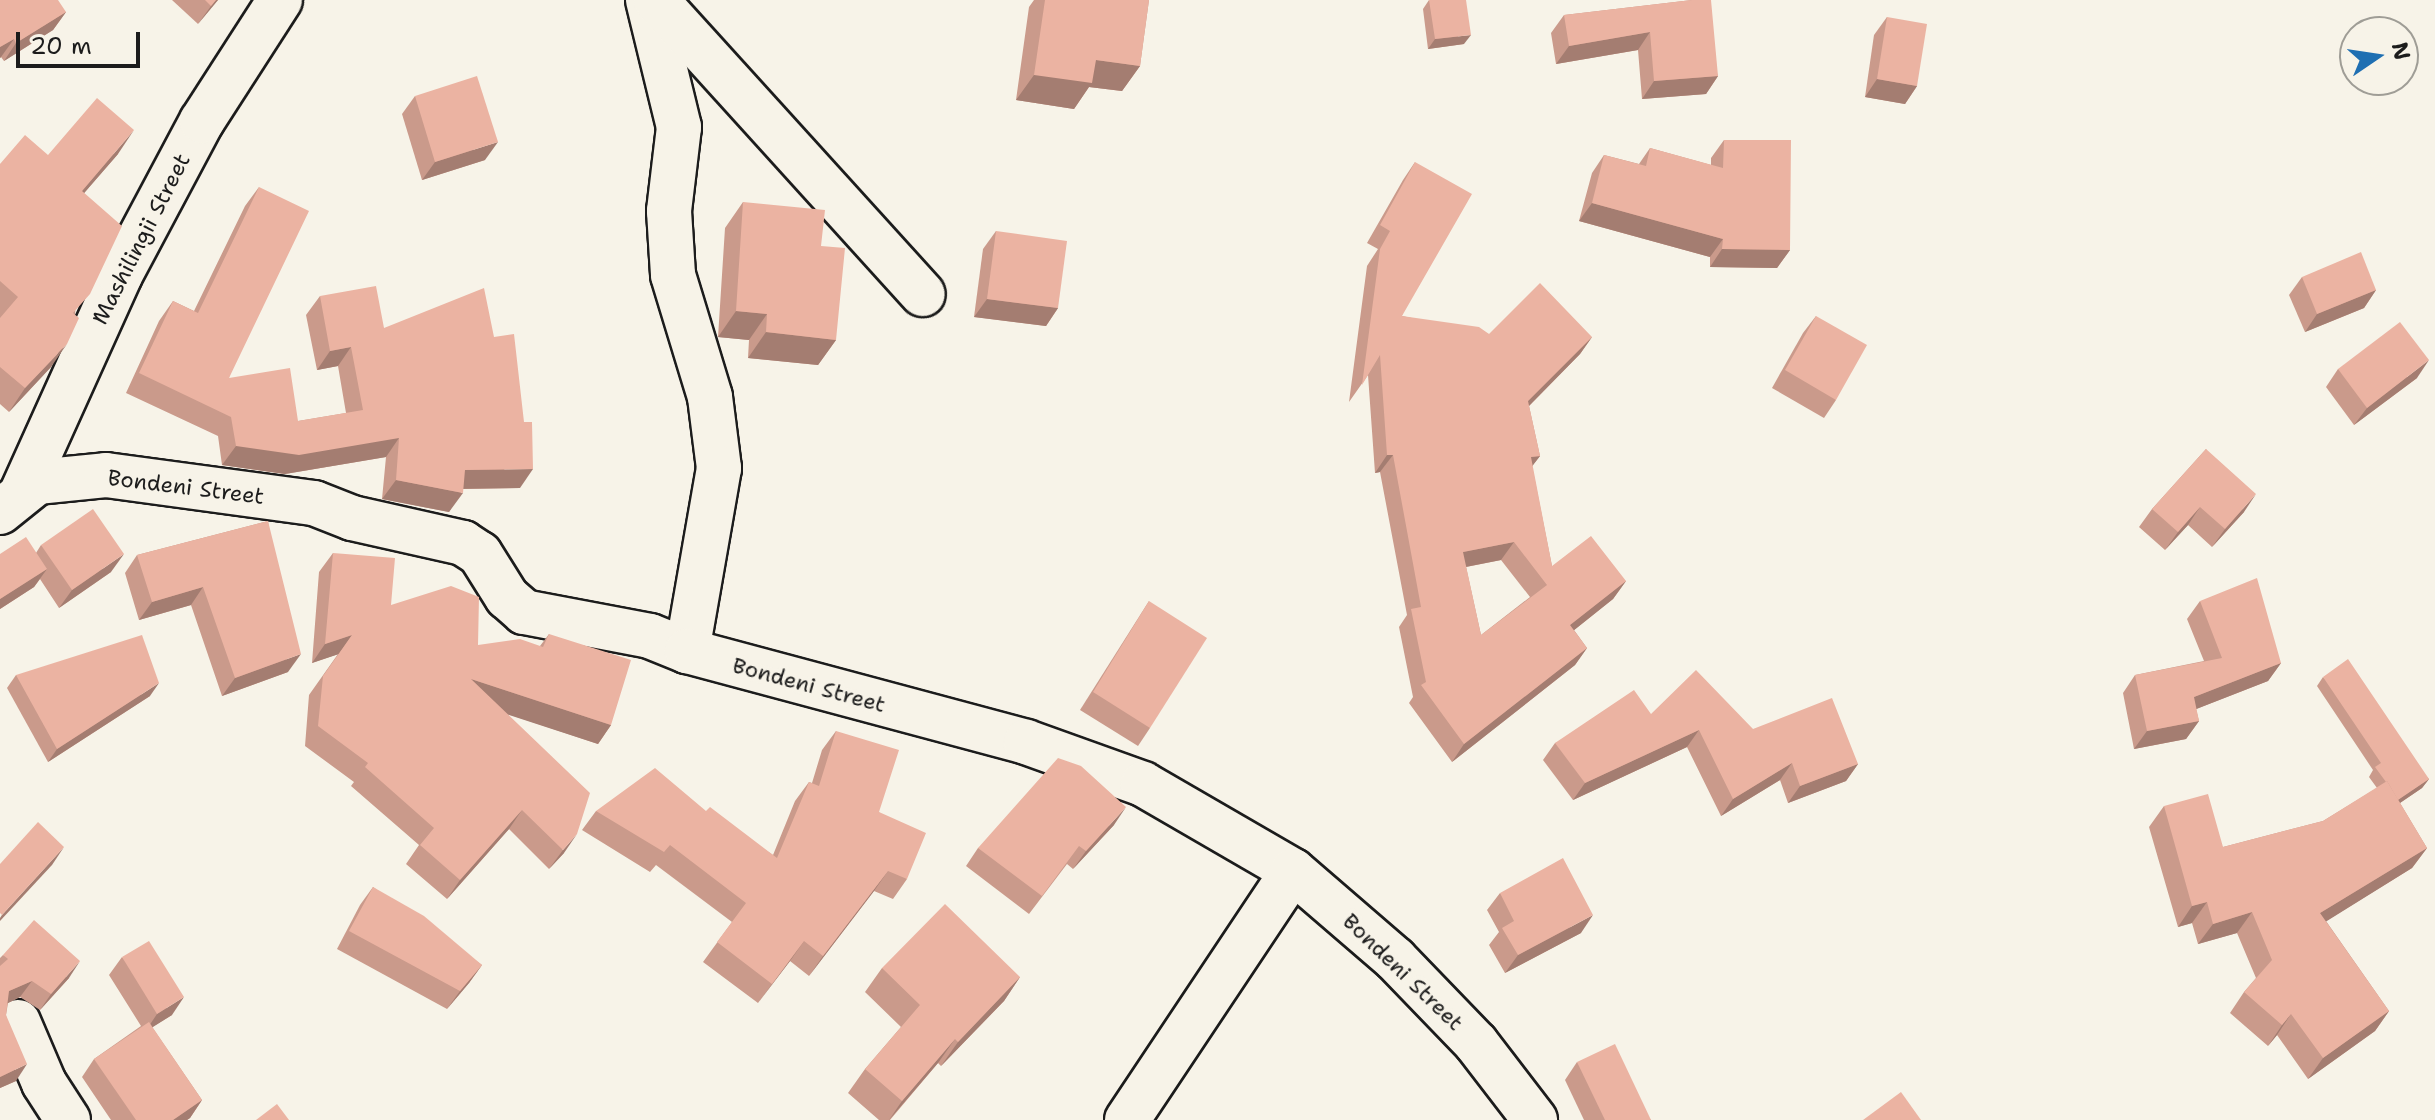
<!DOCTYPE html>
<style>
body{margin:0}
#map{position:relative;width:2435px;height:1120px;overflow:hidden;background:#f7f3e8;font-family:"Shantell Sans",sans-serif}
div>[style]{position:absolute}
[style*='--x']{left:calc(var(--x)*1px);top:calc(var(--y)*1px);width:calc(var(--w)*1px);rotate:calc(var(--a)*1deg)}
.roads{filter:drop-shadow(2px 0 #1c1c1c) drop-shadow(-2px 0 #1c1c1c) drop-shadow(0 2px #1c1c1c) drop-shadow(0 -2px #1c1c1c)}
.minor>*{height:44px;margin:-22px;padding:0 22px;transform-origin:22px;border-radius:22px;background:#f7f3e8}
.wall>*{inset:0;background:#ca9a8b}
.shaded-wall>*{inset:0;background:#a47d71}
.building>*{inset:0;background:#ebb3a2}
span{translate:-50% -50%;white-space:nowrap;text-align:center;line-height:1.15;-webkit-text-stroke:8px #f7f3e8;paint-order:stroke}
.street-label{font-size:22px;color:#1c1c1c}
.north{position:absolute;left:2339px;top:16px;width:80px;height:80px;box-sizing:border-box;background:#f7f3e8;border:2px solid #9f9d96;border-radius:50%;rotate:77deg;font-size:22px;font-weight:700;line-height:32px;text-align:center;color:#1c1c1c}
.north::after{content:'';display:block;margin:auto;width:28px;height:36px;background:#1f6fb2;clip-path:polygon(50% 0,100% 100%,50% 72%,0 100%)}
.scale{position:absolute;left:16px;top:32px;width:124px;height:36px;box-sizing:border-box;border:4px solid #1c1c1c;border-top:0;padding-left:10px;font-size:24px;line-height:28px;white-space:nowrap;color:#1c1c1c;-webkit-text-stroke:6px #f7f3e8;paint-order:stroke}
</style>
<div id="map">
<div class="roads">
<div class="minor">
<i style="--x:648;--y:0;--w:131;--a:76.3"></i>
<i style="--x:679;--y:127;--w:85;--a:96.8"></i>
<i style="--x:669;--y:211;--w:64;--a:86.4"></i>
<i style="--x:673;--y:275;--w:127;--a:73.1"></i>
<i style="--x:710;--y:397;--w:72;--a:82.8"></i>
<i style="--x:719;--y:468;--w:186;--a:99.9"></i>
<i style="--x:656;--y:0;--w:397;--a:47.8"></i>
<i style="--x:23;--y:490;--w:236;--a:-65.7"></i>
<i style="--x:120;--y:275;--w:174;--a:-62"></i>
<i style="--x:202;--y:121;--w:144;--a:-57.2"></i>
<i style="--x:0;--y:512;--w:48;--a:-39"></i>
<i style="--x:37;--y:482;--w:69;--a:-5.8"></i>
<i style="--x:106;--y:475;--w:210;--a:7.7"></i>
<i style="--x:314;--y:503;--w:41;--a:21.5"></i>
<i style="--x:352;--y:518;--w:114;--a:12.7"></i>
<i style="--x:463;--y:543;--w:20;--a:33"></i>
<i style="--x:480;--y:554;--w:51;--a:57.9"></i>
<i style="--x:507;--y:597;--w:23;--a:41"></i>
<i style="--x:524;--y:612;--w:128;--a:10.8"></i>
<i style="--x:650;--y:636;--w:40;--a:22"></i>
<i style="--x:687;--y:651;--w:351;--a:15"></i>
<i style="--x:1026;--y:742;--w:124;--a:19.7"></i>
<i style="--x:1143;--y:784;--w:173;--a:30.1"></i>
<i style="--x:1293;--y:871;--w:135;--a:40.8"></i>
<i style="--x:1395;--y:959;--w:117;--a:46"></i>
<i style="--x:1476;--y:1043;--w:97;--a:52.5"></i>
<i style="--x:18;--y:1022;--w:66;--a:66.9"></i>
<i style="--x:44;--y:1083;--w:44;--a:57"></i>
<i style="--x:1127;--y:1120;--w:299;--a:-56.3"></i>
</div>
</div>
<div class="wall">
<i style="clip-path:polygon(0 0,66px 12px,53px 30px,4px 61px,1px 57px,0 58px)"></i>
<i style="clip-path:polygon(172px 0,218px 0,198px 24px)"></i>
<i style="clip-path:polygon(1034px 0,1149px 0,1140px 66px,1122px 91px,1089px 87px,1074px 109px,1016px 100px,1029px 7px)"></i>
<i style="clip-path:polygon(1429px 0,1464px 44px,1428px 49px,1423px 9px)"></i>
<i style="clip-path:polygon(1692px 0,1718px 76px,1706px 94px,1642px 99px,1638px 50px,1556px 64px,1551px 33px,1564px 15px)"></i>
<i style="clip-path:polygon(1887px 17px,1917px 86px,1905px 104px,1865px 97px,1874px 35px)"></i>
<i style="clip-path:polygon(415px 96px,485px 160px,422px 180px,402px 114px)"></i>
<i style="clip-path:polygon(1724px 140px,1790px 250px,1777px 268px,1710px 267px,1710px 257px,1579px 221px,1592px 173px,1604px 155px,1639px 164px,1650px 148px,1711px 165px,1711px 158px)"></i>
<i style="clip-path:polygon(118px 154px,84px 193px,75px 315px,51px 367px,9px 412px,0 404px,0 164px,48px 155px)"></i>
<i style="clip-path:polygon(evenodd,1415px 162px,1402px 316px,1489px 334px,1592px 337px,1580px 354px,1529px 406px,1540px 456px,1532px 466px,1552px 566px,1626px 581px,1613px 599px,1574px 630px,1587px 648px,1575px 665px,1452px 762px,1409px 703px,1413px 697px,1399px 627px,1407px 615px,1380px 472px,1375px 473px,1368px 375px,1349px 402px,1367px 266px,1378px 249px,1367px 243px,1403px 180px,1415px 162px,1501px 560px,1530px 597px,1481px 635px,1466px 567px,1501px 560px)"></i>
<i style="clip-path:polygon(259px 187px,229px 378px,298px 421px,346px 413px,338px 366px,317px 370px,306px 315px,320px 296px,384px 328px,520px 488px,463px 489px,449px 512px,382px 499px,386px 457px,285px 474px,222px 465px,218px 436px,126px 393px,159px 321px,173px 301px,194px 311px,245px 206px)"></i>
<i style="clip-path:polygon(743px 202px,821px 246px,836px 340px,818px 365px,748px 358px,749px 340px,718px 337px,725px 228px)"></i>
<i style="clip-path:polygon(996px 231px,1058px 308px,1046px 326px,974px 317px,983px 249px)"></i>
<i style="clip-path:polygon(2302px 277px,2376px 290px,2364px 308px,2305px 332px,2289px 295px)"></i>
<i style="clip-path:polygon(1816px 316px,1836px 400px,1824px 418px,1772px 388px,1803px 333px)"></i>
<i style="clip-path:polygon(2338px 369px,2417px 378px,2354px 425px,2326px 387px)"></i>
<i style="clip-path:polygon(2206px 449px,2244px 512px,2212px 547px,2188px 525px,2165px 550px,2139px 527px,2152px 509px)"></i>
<i style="clip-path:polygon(268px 521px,288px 672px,222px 696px,191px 605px,139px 620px,125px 573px,137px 555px)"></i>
<i style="clip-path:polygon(41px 545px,111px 572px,59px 608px,40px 579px,34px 587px,0 609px,0 554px,36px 553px)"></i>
<i style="clip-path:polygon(333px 553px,391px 605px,478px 645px,540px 646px,549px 634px,611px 725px,598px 744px,508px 714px,564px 853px,549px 869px,509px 829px,447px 899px,406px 864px,419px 845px,351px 786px,354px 782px,305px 746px,309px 695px,338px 654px,312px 663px,319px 572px)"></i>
<i style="clip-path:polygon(1149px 601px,1150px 728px,1138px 746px,1080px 710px)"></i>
<i style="clip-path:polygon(2200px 601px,2281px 663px,2268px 681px,2196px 709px,2199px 721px,2186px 739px,2134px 749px,2123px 693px,2135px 675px,2204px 661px,2187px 619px)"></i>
<i style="clip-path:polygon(16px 675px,150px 696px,48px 762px,7px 688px)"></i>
<i style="clip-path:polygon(2323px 677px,2429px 779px,2422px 788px,2400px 803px,2427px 848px,2412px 868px,2326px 921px,2389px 1011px,2375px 1031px,2308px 1079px,2277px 1035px,2268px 1046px,2230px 1013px,2244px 992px,2256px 978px,2237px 933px,2198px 944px,2192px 923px,2178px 927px,2149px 827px,2164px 806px,2223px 847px,2323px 821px,2377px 788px,2369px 777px,2373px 770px,2317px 686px)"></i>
<i style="clip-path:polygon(1651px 714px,1753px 729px,1858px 764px,1846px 781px,1788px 803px,1780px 780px,1721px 816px,1687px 747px,1573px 800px,1543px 760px,1555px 743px)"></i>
<i style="clip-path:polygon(836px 731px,879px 812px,907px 879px,893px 899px,874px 891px,809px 976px,790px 961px,758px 1003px,703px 962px,732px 922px,656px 865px,650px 872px,582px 830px,596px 811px,706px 811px,773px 855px,795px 801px,809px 782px,812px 783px,822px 750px)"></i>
<i style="clip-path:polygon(1114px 825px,1073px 869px,1067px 864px,1029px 914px,966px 866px,978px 848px)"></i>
<i style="clip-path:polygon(373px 887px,482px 965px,469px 983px,447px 1009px,337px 949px,360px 905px)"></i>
<i style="clip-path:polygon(1500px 893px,1581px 933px,1505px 973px,1489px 945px,1499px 932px,1487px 910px)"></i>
<i style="clip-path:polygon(3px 955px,69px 978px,40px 1010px,20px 997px,8px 1003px,6px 1015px,16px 1081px,0 1088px,0 958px)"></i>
<i style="clip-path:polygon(122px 957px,172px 1015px,152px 1027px,202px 1100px,190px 1118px,187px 1120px,111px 1120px,82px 1077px,94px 1059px,141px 1026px,109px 975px)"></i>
<i style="clip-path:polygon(882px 968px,1020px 977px,1004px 1001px,941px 1066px,938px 1063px,890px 1120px,879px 1120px,848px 1093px,865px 1069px,901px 1027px,865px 992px)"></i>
<i style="clip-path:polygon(1577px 1062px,1651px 1120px,1584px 1120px,1565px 1080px)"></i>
</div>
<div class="shaded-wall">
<i style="clip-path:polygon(216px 0,218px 0,198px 24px,211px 6px)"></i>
<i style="clip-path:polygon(66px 12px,53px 30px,4px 61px,16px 43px)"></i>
<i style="clip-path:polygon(1650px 32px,1638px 50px,1556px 64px,1569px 46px)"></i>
<i style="clip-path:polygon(1471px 35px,1464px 44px,1428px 49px,1435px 39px)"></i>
<i style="clip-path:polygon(14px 39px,1px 57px,0 58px,0 47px)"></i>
<i style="clip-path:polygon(1096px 60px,1140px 66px,1122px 91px,1089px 87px,1074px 109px,1016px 100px,1034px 75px)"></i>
<i style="clip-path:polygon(1718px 76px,1706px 94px,1642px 99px,1654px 81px)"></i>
<i style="clip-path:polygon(1877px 79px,1917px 86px,1905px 104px,1865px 97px)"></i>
<i style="clip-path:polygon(134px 130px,118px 154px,66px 214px,82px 191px)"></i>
<i style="clip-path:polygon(498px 142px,485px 160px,422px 180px,435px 162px)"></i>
<i style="clip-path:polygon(1592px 203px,1723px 239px,1710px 257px,1579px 221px)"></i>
<i style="clip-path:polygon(1722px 249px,1790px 250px,1777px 268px,1710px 267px)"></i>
<i style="clip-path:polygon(2376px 290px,2364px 308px,2305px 332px,2317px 314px)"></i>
<i style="clip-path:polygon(987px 299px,1058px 308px,1046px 326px,974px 317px)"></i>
<i style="clip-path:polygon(736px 311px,767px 314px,749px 340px,718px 337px)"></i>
<i style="clip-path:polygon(766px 332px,836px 340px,818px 365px,748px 358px)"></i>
<i style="clip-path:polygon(1592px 337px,1580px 354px,1516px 419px,1528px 401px)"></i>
<i style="clip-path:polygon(67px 344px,51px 367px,9px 412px,25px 388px)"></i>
<i style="clip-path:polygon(351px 347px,338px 366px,317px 370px,330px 351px)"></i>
<i style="clip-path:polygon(2429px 360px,2417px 378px,2354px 425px,2367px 408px)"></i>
<i style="clip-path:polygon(399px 438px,386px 457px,285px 474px,222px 465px,236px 446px)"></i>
<i style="clip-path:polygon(1387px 455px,1393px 455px,1380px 472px,1375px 473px)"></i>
<i style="clip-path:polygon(1540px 456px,1527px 473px,1531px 457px)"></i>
<i style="clip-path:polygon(533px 469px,520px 488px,451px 489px,465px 470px)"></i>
<i style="clip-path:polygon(396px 480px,463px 493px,449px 512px,382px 499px)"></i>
<i style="clip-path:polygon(2256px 494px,2244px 512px,2212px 547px,2225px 529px)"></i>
<i style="clip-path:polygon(2200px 507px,2188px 525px,2165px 550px,2178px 532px)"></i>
<i style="clip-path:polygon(1514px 542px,1501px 560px,1450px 570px,1463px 552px)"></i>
<i style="clip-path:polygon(124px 554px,111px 572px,59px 608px,72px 590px)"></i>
<i style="clip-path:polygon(47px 569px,34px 587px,0 609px,0 599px)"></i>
<i style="clip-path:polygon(1626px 581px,1613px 599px,1558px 643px,1570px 625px)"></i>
<i style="clip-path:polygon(203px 587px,191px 605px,139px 620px,152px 602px)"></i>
<i style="clip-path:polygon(352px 635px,339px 654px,312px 663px,325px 644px)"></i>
<i style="clip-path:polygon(1587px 648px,1575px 665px,1452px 762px,1464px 744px)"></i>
<i style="clip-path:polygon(301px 654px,288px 672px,222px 696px,235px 678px)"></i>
<i style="clip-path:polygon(2281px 663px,2268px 681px,2181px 715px,2194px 697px)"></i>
<i style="clip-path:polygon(471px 679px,611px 725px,598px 744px,457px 698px)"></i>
<i style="clip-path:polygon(159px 683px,150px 696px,48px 762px,57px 749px)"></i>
<i style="clip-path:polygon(2199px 721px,2186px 739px,2134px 749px,2147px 731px)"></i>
<i style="clip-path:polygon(1699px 730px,1687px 747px,1573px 800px,1585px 783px)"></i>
<i style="clip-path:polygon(1792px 763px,1780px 780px,1721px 816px,1733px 799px)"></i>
<i style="clip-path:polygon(1858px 764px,1846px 781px,1788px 803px,1800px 786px)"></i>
<i style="clip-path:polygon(2429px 779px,2422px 788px,2391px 809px,2397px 800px)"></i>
<i style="clip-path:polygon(1126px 807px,1114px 825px,1073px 869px,1086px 851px)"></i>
<i style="clip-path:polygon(522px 810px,509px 829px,447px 899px,460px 880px)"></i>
<i style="clip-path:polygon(577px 834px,564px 853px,549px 869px,563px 850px)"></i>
<i style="clip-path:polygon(64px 847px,52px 865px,0 921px,0 918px,2px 915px)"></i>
<i style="clip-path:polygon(2427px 848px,2412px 868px,2306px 934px,2320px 913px)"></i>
<i style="clip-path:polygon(888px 871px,874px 891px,809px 976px,823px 956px)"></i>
<i style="clip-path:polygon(2207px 902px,2192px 923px,2178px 927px,2192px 906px)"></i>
<i style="clip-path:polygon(2252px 912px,2237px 933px,2198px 944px,2213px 924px)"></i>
<i style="clip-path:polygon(1593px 915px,1581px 933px,1505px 973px,1518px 955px)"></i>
<i style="clip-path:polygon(804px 941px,790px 961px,758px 1003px,772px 984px)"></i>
<i style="clip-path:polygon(80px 961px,69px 978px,40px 1010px,51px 994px)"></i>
<i style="clip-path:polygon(482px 965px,469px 983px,447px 1009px,460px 991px)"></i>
<i style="clip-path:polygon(1020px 977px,1004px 1001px,941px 1066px,958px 1042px)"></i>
<i style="clip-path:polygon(32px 981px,20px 997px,0 1007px,9px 991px)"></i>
<i style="clip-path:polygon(184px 997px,172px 1015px,145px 1032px,157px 1014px)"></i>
<i style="clip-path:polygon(2389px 1011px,2375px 1031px,2308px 1079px,2323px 1058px)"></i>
<i style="clip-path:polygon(2291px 1014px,2277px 1035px,2268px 1046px,2282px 1025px)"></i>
<i style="clip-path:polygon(955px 1039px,938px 1063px,889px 1120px,902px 1101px)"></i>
<i style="clip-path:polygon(27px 1064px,16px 1081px,0 1088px,0 1077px)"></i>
<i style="clip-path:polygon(202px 1100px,190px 1118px,187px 1120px,173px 1120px)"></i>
</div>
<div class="building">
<i style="clip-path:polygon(0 0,58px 0,66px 12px,16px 43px,14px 39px,0 47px)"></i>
<i style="clip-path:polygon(205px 0,216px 0,211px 6px)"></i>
<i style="clip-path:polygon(1045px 0,1149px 0,1140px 66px,1096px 60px,1092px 83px,1034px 75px)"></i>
<i style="clip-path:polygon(1429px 0,1466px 0,1471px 35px,1435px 39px)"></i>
<i style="clip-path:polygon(1692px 0,1711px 0,1718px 76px,1654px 81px,1650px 32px,1569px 46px,1564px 15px)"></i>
<i style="clip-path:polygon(1887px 17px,1927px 24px,1917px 86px,1877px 79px)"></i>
<i style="clip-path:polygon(477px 76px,498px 142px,435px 162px,415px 96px)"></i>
<i style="clip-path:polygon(97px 98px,134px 130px,82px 191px,122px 226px,90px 294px,73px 313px,79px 318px,67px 344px,25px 388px,0 367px,0 318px,18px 297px,0 281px,0 164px,25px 135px,48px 155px)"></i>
<i style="clip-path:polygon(1724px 140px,1791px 140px,1790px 250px,1722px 249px,1723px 239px,1592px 203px,1604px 155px,1646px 166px,1650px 148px,1723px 168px)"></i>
<i style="clip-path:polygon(evenodd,1415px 162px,1472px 194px,1402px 316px,1479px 327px,1489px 334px,1540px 283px,1592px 337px,1528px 401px,1540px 456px,1531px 457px,1552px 566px,1591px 536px,1626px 581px,1570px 625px,1587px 648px,1464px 744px,1421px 685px,1426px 682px,1411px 609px,1421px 607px,1393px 455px,1387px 455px,1380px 355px,1362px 385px,1380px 249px,1390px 231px,1380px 225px,1415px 162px,1514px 542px,1547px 585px,1481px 635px,1463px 552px,1514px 542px)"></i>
<i style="clip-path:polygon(259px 187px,309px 211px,229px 378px,290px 368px,298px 421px,363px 410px,351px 347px,330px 351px,320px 296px,376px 286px,384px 328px,484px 288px,494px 337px,514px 334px,524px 422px,532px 422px,533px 469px,465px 470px,463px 493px,396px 480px,399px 438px,299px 455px,236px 446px,231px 417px,139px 373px,173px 301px,198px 313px)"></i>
<i style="clip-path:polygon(743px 202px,825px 210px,821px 246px,845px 248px,836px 340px,766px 332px,767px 314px,736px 311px)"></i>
<i style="clip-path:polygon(996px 231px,1067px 241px,1058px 308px,987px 299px)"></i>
<i style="clip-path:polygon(2361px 252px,2376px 290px,2317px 314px,2302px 277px)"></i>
<i style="clip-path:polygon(1816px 316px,1867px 345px,1836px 400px,1785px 370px)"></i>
<i style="clip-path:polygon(2400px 322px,2429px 360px,2367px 408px,2338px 369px)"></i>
<i style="clip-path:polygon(2206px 449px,2256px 494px,2225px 529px,2200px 507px,2178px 532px,2152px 509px)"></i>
<i style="clip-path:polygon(93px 509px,124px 554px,72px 590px,41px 545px)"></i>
<i style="clip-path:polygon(268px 521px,301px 654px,235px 678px,203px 587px,152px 602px,137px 555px)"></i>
<i style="clip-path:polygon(26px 537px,47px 569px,0 599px,0 554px)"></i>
<i style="clip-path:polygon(333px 553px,395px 558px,391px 605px,451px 586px,479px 597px,478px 645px,520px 639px,543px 647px,549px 634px,631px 660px,611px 725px,471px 679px,590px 793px,577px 834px,563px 850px,522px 810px,460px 880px,420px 845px,434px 828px,365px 767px,368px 763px,318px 726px,323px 676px,352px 635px,325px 644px)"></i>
<i style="clip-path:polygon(2257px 578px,2281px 663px,2194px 697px,2199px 721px,2147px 731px,2135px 675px,2222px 658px,2200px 601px)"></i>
<i style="clip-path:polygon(1149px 601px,1207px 638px,1150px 728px,1093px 692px)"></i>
<i style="clip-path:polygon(142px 635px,159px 683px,57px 749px,16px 675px)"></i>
<i style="clip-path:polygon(2348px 659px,2429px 779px,2398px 800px,2387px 781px,2386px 782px,2375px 767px,2381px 763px,2323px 677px)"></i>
<i style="clip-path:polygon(1696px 670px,1753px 729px,1832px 698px,1858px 764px,1800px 786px,1792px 763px,1733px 799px,1699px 730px,1585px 783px,1555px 743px,1634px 690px,1651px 714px)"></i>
<i style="clip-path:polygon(836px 731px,899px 750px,879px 812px,926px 833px,907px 879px,888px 871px,823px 956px,804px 941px,772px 984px,717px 942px,746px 903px,670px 845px,664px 852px,596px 811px,655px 768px,706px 811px,710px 807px,777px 858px,809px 782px,819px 786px)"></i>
<i style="clip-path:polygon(1058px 758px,1081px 766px,1126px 807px,1086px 851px,1079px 846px,1042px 896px,978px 848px)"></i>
<i style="clip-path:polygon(2387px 781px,2427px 848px,2320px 913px,2389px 1011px,2323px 1058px,2291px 1014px,2282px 1025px,2244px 992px,2272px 960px,2252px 912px,2213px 924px,2207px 902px,2192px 906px,2164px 806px,2208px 794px,2223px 847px,2323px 821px)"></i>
<i style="clip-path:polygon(38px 822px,64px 847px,2px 915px,0 913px,0 864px)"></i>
<i style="clip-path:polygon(1563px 858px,1593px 915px,1518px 955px,1502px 928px,1514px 921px,1500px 893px)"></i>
<i style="clip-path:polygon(373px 887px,424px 916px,482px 965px,460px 991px,349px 931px)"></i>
<i style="clip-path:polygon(945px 904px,1020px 977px,958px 1042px,955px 1039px,902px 1101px,865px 1069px,920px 1005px,882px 968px)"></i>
<i style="clip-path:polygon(34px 920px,80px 961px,51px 994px,32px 981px,9px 991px,6px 1015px,27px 1064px,0 1077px,0 966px,8px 959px,3px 955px)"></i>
<i style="clip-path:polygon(149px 941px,184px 997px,157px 1014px,122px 957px)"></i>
<i style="clip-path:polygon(149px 1022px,202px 1100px,173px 1120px,136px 1120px,94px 1059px)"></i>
<i style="clip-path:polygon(1615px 1044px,1651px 1120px,1605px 1120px,1577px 1062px)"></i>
<i style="clip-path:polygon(1901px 1092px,1921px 1120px,1863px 1120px)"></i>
<i style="clip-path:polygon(277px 1104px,289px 1120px,256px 1120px)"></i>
</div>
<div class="street-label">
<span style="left:141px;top:239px;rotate:-63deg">Mashilingii Street</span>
<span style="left:186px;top:487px;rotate:7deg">Bondeni Street</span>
<span style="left:809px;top:685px;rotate:15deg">Bondeni Street</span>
<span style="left:1403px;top:972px;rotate:44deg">Bondeni Street</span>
</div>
<div class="north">N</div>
<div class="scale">20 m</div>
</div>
